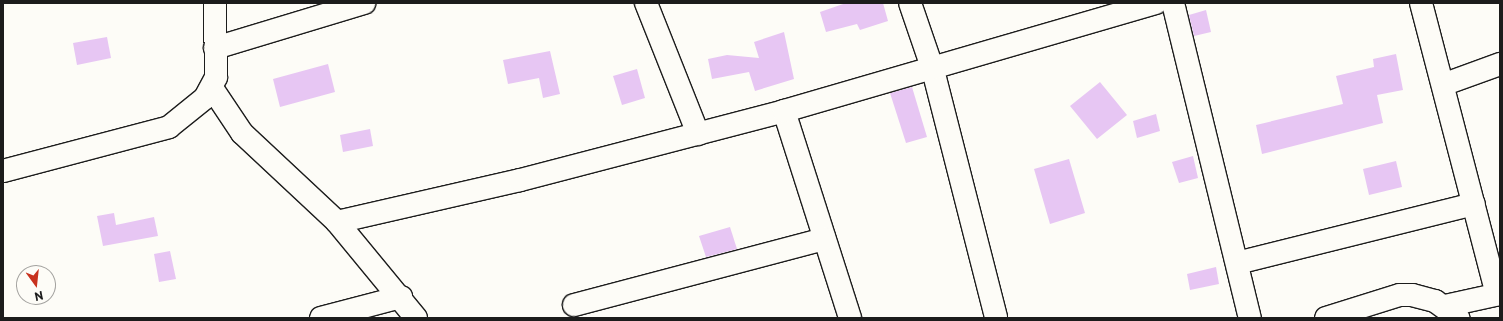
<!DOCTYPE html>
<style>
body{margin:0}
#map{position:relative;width:1503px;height:321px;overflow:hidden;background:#fdfcf7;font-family:"Playpen Sans",sans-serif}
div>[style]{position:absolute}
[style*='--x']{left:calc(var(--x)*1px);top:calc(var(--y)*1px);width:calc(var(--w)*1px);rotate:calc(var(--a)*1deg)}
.building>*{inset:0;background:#e7c6f3}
.roads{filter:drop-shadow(1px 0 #1c1c1c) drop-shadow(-1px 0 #1c1c1c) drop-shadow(0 1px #1c1c1c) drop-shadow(0 -1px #1c1c1c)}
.minor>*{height:22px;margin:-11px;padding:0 11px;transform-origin:11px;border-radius:11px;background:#fdfcf7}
span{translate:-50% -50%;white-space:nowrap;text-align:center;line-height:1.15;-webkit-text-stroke:3px #fdfcf7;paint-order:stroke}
.frame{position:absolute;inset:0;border:4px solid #1c1c1c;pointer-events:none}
.north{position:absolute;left:16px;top:265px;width:40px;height:40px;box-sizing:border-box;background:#fdfcf7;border:1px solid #a3a29f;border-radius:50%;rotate:165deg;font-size:11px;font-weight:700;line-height:16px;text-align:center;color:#1c1c1c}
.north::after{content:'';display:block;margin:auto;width:14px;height:18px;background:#c8321e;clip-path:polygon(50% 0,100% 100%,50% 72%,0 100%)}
</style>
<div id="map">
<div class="building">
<i style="clip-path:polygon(846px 3px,883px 3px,888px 21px,860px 30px,857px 24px,826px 32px,820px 12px)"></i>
<i style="clip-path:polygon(1206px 10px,1211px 32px,1194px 36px,1189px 15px)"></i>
<i style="clip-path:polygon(784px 32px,794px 79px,755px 91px,749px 72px,712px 79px,708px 59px,727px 55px,759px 58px,754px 42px)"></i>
<i style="clip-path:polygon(107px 37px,111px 58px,77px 65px,73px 43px)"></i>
<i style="clip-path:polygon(550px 51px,560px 94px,543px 98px,539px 78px,508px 84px,503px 60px)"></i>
<i style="clip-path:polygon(1396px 54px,1403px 90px,1377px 95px,1383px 123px,1262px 154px,1256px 125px,1343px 104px,1336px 76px,1374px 67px,1373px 59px)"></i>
<i style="clip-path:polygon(328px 64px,335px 92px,280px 107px,273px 79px)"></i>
<i style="clip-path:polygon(637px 69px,645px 98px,622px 105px,613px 76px)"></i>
<i style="clip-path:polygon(1100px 82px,1127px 115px,1097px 139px,1070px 106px)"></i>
<i style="clip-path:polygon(912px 87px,927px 137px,906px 143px,890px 93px)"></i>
<i style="clip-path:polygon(1156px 114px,1160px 131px,1137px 138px,1133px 121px)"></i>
<i style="clip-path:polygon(370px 129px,373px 146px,343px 152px,340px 135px)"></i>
<i style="clip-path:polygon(1193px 156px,1198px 178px,1179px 183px,1172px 162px)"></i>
<i style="clip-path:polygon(1069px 159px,1085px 213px,1050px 224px,1034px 169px)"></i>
<i style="clip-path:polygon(1396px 161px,1402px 187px,1369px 195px,1363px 169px)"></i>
<i style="clip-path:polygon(114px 213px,116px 225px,154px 217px,158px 236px,103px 246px,97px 216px)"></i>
<i style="clip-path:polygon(730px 227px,737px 249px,706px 257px,699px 236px)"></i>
<i style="clip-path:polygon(170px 251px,176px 279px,159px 282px,154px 254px)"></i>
<i style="clip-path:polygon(1216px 267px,1219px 284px,1190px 290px,1187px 274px)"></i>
</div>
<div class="roads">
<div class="minor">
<i style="--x:646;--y:3;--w:141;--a:68.3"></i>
<i style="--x:910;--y:3;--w:71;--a:71.1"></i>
<i style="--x:933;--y:70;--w:256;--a:75.7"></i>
<i style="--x:1173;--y:3;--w:324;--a:76.3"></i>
<i style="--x:1421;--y:3;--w:301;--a:75.4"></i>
<i style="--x:215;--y:48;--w:156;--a:-16.8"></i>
<i style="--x:1445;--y:84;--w:59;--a:-20"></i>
<i style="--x:212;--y:88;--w:54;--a:56.3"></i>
<i style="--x:242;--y:133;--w:130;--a:43.1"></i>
<i style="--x:337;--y:222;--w:124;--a:50.5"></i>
<i style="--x:784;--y:111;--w:217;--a:72.3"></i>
<i style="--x:3;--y:171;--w:172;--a:-14.8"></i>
<i style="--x:169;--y:127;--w:46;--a:-38.9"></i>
<i style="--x:205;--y:98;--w:24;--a:-62"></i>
<i style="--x:216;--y:77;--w:74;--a:-90.8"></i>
<i style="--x:337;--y:222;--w:188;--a:-12.9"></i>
<i style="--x:520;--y:180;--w:273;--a:-14.6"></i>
<i style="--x:784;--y:111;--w:387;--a:-16.2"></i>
<i style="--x:1237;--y:263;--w:244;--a:-14"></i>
<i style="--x:574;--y:305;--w:259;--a:-14.8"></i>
<i style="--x:1445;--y:306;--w:56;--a:-12.3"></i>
<i style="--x:321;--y:318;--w:83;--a:-14.7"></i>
<i style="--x:1326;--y:318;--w:77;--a:-17.3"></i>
<i style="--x:1400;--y:295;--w:12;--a:0"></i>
<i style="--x:1412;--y:295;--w:24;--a:15"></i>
<i style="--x:1435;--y:301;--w:29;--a:36"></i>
</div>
</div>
<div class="frame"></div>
<div class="north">N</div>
</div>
